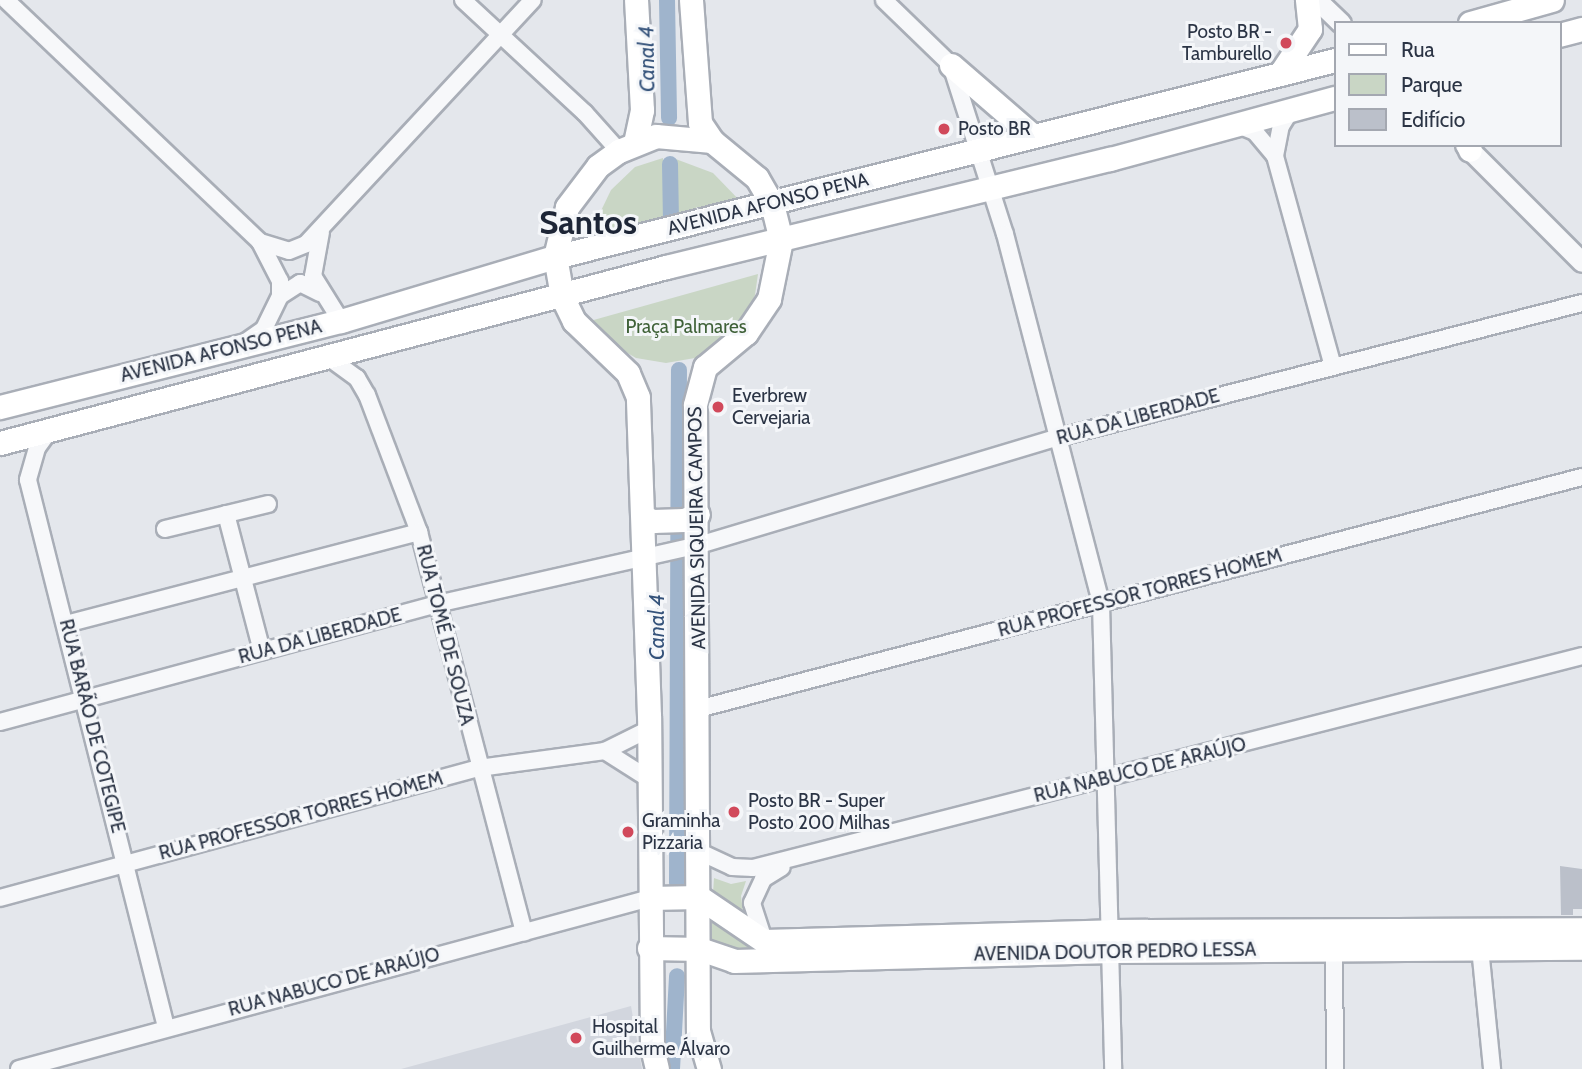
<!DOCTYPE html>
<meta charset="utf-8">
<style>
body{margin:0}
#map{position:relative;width:1582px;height:1069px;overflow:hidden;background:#e4e7ec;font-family:Cabin,sans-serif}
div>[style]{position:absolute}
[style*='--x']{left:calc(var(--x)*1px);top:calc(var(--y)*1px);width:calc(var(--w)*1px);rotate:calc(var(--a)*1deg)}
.built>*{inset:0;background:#d2d6de}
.green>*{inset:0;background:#c9d6c5}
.canal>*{height:16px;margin:-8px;padding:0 8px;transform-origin:8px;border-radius:8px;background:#9fb4cc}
.building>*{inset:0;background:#bbc0ca}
.roads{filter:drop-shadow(2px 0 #a9aeb7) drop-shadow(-2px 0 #a9aeb7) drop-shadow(0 2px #a9aeb7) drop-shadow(0 -2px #a9aeb7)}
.minor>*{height:16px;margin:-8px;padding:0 8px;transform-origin:8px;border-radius:8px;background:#f7f8fa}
.tertiary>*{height:19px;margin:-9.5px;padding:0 9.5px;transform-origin:9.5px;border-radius:9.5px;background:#f7f8fa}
.secondary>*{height:23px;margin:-11.5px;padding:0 11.5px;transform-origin:11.5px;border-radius:11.5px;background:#fff}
.dots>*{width:19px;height:19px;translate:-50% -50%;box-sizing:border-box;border:4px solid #f4f6f9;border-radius:50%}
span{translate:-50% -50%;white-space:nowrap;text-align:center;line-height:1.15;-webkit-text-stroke:6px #f4f6f9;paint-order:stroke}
.poi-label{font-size:19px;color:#2b3445}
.right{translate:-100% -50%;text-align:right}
.left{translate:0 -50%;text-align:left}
.street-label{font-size:19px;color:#2b3445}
.park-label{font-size:19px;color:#3f6138}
.water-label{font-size:21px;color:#34527a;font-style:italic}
.town-label{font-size:33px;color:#1d2536;font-weight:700}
.legend{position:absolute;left:1334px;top:21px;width:228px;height:126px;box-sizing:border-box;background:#f4f6f9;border:2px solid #a4a8b1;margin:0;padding:9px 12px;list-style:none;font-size:21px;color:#2b3445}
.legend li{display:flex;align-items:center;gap:14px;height:35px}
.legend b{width:35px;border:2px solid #a4a8b1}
</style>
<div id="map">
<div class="built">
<i style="clip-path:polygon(631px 1006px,642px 1069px,401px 1069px)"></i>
</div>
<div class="green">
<i style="clip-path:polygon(663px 158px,665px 224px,595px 243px,598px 217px,611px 190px,635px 167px)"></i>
<i style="clip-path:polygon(673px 158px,713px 173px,745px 206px,674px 223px)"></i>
<i style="clip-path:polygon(758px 274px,755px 295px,743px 322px,709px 352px,695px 358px,666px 363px,636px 358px,610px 343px,590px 321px)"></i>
<i style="clip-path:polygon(714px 878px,731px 884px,746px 881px,741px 896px,743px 912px,713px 893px)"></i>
<i style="clip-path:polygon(712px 922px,761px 950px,732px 953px,710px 944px)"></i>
</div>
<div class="canal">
<i style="--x:667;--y:0;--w:118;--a:89"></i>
<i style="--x:670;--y:164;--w:55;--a:89"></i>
<i style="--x:677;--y:883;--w:513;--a:-89.78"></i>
<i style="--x:672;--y:1069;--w:93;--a:-86.9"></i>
</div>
<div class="building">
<i style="clip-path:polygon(1560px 866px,1582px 869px,1582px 909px,1573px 909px,1573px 915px,1561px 915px)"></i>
</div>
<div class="roads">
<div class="minor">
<i style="--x:6;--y:0;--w:351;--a:43.6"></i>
<i style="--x:260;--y:242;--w:44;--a:62.9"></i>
<i style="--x:280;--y:281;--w:15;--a:90"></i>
<i style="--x:280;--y:296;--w:37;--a:116"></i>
<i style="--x:264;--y:329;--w:21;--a:145"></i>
<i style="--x:463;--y:0;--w:166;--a:42.8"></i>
<i style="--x:585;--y:113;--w:51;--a:48.2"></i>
<i style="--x:884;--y:0;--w:93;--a:44.1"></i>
<i style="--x:951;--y:65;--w:177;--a:72.3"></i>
<i style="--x:1005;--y:234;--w:381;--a:75.4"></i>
<i style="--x:1101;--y:603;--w:466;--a:88.5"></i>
<i style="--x:1238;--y:125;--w:18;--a:22"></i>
<i style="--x:1255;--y:132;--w:31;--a:50"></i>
<i style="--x:1275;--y:156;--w:218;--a:74.6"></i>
<i style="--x:1275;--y:156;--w:31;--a:-79"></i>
<i style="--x:1281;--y:126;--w:19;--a:-58"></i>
<i style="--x:321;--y:232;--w:45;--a:100.3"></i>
<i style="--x:313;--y:276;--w:53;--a:58.1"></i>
<i style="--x:260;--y:242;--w:30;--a:17"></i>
<i style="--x:289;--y:251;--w:18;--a:-22"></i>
<i style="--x:306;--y:244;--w:333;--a:-47.1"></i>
<i style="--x:280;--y:296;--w:24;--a:-33"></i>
<i style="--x:300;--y:283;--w:22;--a:27"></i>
<i style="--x:328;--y:357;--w:36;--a:36"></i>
<i style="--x:357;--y:378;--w:20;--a:60"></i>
<i style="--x:367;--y:395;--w:147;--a:69.2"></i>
<i style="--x:419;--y:532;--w:414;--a:75.3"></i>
<i style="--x:50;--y:430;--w:22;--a:126"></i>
<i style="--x:37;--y:448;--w:33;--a:106"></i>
<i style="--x:28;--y:480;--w:564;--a:75.84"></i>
<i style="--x:226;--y:514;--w:142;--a:75.3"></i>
<i style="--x:165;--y:529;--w:106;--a:-13.6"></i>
<i style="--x:66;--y:624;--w:365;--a:-14.6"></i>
<i style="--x:698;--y:709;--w:914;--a:-14.71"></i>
<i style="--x:0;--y:722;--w:453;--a:-15.1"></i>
<i style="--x:437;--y:604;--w:269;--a:-12.7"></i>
<i style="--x:699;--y:545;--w:377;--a:-16.7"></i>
<i style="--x:1060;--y:437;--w:539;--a:-14.4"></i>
<i style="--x:605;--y:751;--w:52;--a:32.5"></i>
<i style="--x:700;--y:852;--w:35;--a:25"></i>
<i style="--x:732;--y:867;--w:21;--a:3"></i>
<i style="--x:753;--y:868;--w:856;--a:-14.34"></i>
<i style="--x:0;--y:898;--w:496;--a:-15.2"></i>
<i style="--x:479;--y:768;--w:127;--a:-7.7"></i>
<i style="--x:605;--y:751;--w:49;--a:-26.6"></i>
<i style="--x:764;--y:940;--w:39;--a:-108"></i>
<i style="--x:752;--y:903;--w:26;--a:-65"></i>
<i style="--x:763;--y:879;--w:22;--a:-32"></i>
<i style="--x:1480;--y:948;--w:122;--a:84.3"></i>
<i style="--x:1334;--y:950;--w:119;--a:89.5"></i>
<i style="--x:19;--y:1069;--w:654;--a:-15.16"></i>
</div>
<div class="tertiary">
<i style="--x:1317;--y:0;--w:33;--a:44"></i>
<i style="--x:1465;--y:145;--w:165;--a:45"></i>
</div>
<div class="secondary">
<i style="--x:691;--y:0;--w:123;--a:85.8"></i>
<i style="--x:700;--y:123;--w:22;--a:56"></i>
<i style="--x:712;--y:141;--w:58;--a:39.4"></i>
<i style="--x:757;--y:178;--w:30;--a:60"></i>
<i style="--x:772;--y:204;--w:37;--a:76"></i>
<i style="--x:781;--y:240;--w:60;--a:101.5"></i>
<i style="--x:769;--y:299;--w:41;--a:124.1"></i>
<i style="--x:746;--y:333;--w:53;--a:140.3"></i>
<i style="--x:705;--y:367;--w:39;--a:105"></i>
<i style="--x:695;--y:405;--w:626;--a:89.73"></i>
<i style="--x:698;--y:1031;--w:40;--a:74"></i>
<i style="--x:1470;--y:23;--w:85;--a:-15.7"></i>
<i style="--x:1559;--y:35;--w:24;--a:-15"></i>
<i style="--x:951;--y:65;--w:108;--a:40.9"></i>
<i style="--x:1280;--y:74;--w:54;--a:-56.3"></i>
<i style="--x:1310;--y:29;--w:29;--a:-96"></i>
<i style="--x:635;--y:143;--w:34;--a:-78"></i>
<i style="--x:642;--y:110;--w:110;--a:-93.1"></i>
<i style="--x:1468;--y:145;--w:5;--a:68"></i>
<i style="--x:0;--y:407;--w:352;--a:-14.2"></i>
<i style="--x:341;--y:321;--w:223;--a:-16.7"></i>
<i style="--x:555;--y:257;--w:804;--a:-14.17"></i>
<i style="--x:0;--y:443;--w:689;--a:-14.8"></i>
<i style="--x:666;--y:267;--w:457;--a:-13.7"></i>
<i style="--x:1110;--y:159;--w:233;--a:-15.2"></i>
<i style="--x:643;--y:517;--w:11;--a:22"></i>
<i style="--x:653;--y:521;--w:31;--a:-2"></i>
<i style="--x:684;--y:520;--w:15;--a:-23"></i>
<i style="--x:650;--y:898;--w:49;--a:-1.2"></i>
<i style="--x:699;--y:897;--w:78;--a:34.1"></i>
<i style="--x:764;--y:941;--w:348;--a:-1.6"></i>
<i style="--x:1112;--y:931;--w:470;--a:-0.2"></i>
<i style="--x:649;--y:948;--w:51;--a:1.1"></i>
<i style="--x:700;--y:949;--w:36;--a:19"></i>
<i style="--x:734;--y:961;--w:379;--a:-1.5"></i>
<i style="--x:1113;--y:951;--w:469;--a:-0.4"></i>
<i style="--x:657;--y:1069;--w:23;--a:-103"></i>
<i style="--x:652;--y:1047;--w:331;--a:-90.5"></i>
<i style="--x:649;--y:716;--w:319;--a:-92"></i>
<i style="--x:638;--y:397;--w:26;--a:-113"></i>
<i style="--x:628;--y:373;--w:75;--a:-136.1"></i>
<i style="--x:574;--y:321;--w:28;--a:-116"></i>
<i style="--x:562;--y:296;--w:40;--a:-100"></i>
<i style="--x:555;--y:257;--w:51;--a:-76.5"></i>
<i style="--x:567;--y:207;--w:51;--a:-52.9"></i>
<i style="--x:598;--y:166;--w:26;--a:-36"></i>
<i style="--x:619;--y:151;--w:40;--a:-22"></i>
<i style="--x:656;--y:136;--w:56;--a:5.1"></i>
</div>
</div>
<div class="dots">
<i style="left:1286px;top:43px;background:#d1495b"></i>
<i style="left:944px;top:129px;background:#d1495b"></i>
<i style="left:718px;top:407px;background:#d1495b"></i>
<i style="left:734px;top:812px;background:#d1495b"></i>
<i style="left:628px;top:832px;background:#d1495b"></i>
<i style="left:576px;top:1038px;background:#d1495b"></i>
</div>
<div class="poi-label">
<span class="right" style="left:1272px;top:43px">Posto BR -<br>Tamburello</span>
<span class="left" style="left:958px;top:129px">Posto BR</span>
<span class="left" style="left:732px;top:407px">Everbrew<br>Cervejaria</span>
<span class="left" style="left:748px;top:812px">Posto BR - Super<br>Posto 200 Milhas</span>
<span class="left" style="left:642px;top:832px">Graminha<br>Pizzaria</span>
<span class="left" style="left:592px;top:1038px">Hospital<br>Guilherme Álvaro</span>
</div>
<div class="street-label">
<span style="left:768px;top:204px;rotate:-14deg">AVENIDA AFONSO PENA</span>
<span style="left:221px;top:351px;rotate:-14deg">AVENIDA AFONSO PENA</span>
<span style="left:1138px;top:417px;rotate:-15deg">RUA DA LIBERDADE</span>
<span style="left:697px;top:528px;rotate:-91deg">AVENIDA SIQUEIRA CAMPOS</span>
<span style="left:1140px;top:593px;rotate:-15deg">RUA PROFESSOR TORRES HOMEM</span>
<span style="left:445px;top:635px;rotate:76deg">RUA TOMÉ DE SOUZA</span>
<span style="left:320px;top:636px;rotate:-15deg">RUA DA LIBERDADE</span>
<span style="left:92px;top:726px;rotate:76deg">RUA BARÃO DE COTEGIPE</span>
<span style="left:1140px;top:770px;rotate:-14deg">RUA NABUCO DE ARAÚJO</span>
<span style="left:301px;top:816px;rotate:-15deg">RUA PROFESSOR TORRES HOMEM</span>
<span style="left:1115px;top:952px;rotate:-1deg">AVENIDA DOUTOR PEDRO LESSA</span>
<span style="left:334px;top:982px;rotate:-15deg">RUA NABUCO DE ARAÚJO</span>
</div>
<div class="park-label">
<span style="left:686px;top:327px">Praça Palmares</span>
</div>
<div class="water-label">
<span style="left:647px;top:59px;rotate:-91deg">Canal 4</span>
<span style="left:657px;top:627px;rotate:-90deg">Canal 4</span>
</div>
<div class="town-label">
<span style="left:588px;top:223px">Santos</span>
</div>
<ul class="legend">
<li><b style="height:9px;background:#fff"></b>Rua</li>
<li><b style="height:19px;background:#c9d6c5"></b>Parque</li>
<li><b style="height:19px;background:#bbc0ca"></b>Edifício</li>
</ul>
</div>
